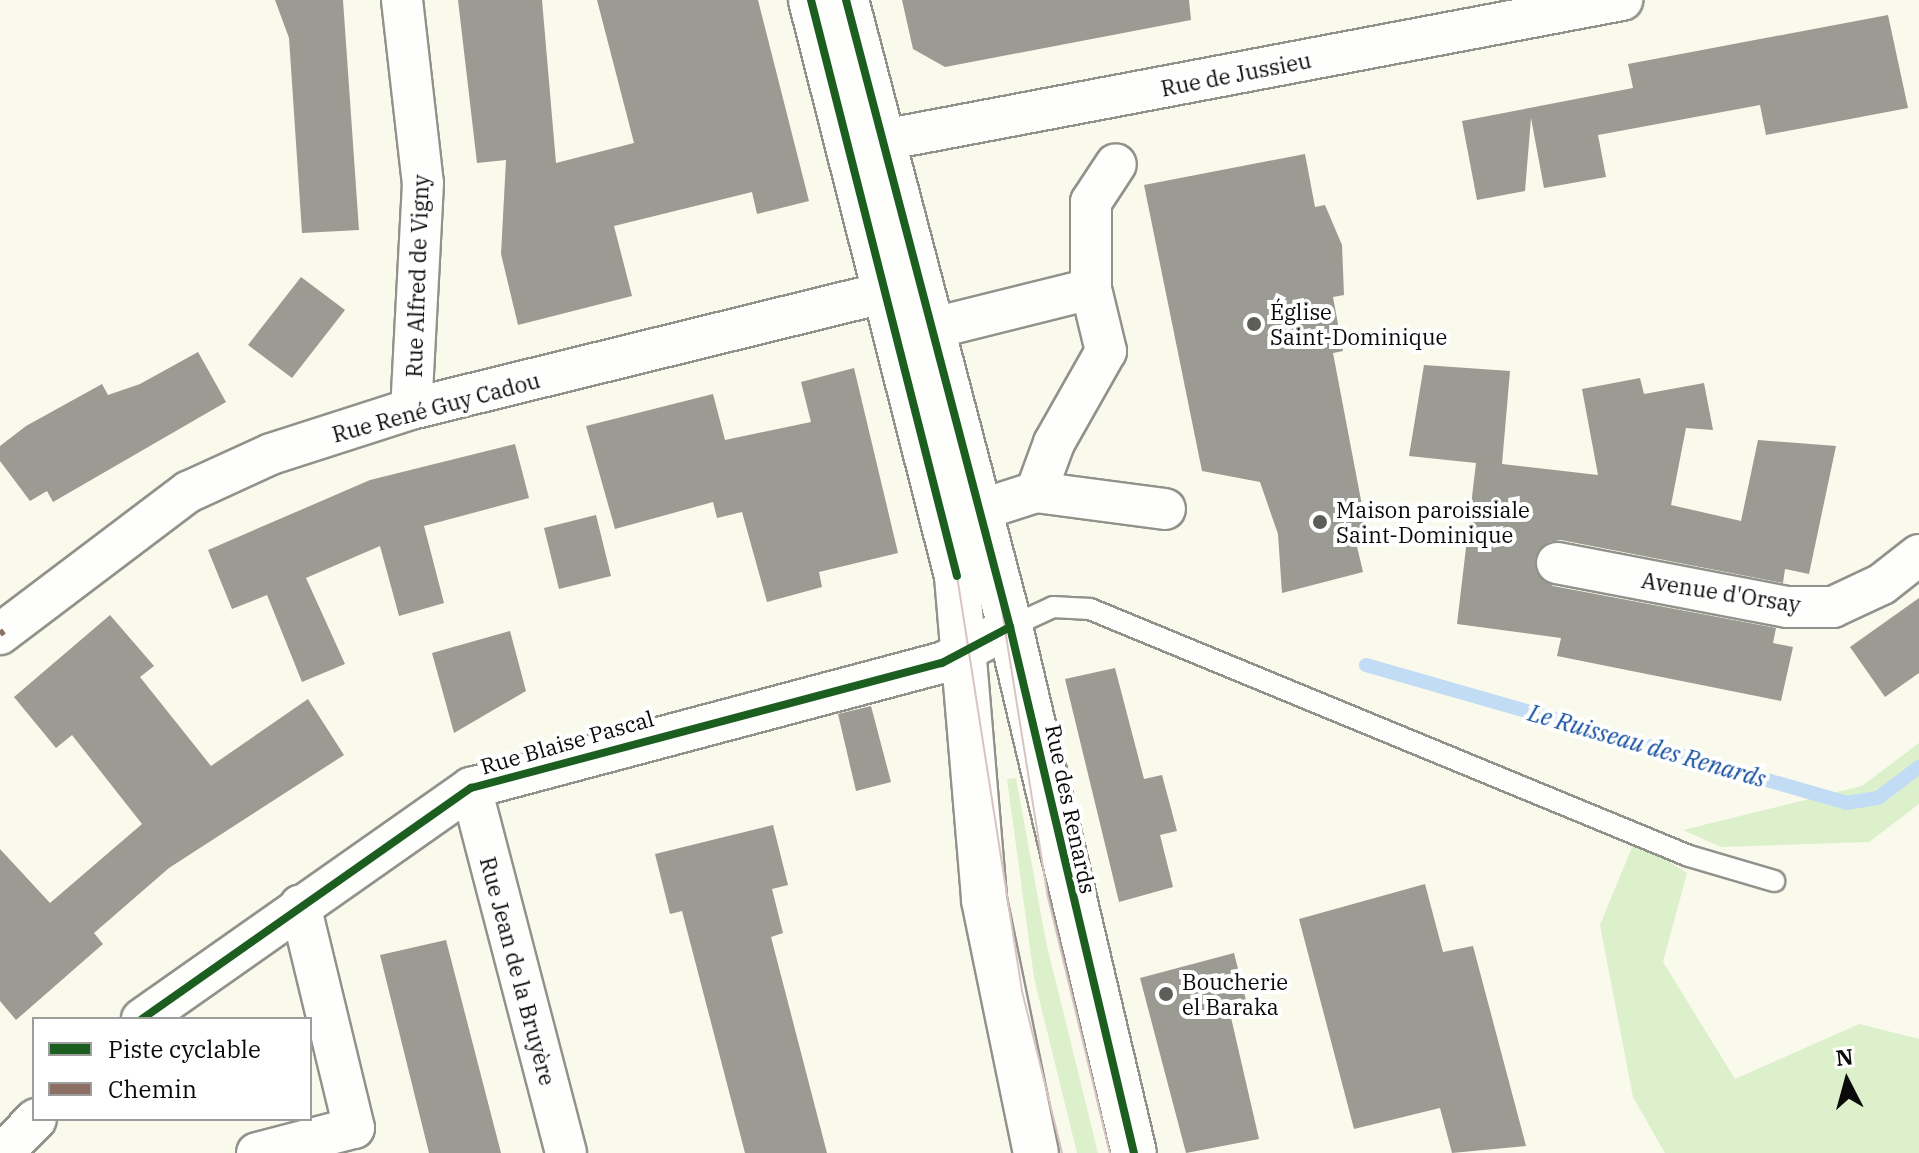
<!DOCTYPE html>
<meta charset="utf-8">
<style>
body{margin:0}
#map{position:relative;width:1919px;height:1153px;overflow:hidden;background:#f9f9ec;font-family:"IBM Plex Serif",serif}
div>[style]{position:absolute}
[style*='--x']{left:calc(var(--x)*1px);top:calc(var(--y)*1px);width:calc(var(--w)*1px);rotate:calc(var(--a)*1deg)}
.green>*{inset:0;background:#dcf0cb}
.stream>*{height:14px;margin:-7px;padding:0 7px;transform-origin:7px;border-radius:7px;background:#c1dcf4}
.building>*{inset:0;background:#9b9a93}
.roads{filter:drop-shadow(2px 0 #92928c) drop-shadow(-2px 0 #92928c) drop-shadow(0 2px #92928c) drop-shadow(0 -2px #92928c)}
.service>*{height:20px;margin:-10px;padding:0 10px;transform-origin:10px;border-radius:10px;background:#fefefc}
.minor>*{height:40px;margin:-20px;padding:0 20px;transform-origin:20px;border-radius:20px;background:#fefefc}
.tertiary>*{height:44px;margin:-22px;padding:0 22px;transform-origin:22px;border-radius:22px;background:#fefefc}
.tram>*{height:2px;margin:-1px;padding:0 1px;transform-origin:1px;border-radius:1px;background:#d6c5c2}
.quiet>*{height:6px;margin-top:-3px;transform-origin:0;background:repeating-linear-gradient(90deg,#8d6e63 0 12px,transparent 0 18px)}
.cycleway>*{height:8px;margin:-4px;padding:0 4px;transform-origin:4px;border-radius:4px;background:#1b5e20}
.dots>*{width:22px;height:22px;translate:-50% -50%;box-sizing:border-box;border:4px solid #fff;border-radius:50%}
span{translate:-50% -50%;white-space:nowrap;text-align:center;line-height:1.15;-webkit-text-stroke:8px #fff;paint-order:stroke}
.street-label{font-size:22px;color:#0a0a0a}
.poi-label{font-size:22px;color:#0a0a0a}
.left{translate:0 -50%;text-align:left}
.water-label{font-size:24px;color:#114c9d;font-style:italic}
.legend{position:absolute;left:32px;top:1017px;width:280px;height:104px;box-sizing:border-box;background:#fff;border:2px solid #9d9d9d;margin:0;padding:10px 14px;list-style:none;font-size:24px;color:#0a0a0a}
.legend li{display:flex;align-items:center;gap:16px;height:40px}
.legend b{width:40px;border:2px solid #9d9d9d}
.north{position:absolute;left:1807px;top:1041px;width:80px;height:80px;-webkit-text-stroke:6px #fff;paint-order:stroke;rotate:354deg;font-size:22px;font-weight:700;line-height:32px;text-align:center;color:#0a0a0a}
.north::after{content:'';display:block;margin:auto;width:28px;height:36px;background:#0a0a0a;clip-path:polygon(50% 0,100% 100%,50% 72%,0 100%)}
</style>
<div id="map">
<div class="green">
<i style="clip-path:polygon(1919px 743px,1919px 804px,1869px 842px,1721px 847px,1683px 830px,1862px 786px)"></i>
<i style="clip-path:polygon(1016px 778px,1046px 942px,1098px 1153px,1077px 1153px,1034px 978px,1007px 779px)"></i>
<i style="clip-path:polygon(1635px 840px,1687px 873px,1663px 962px,1735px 1079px,1859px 1024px,1919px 1039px,1919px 1153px,1665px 1153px,1633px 1097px,1600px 925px)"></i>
</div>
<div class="stream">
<i style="--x:1366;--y:665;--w:499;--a:16"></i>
<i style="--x:1846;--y:803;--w:32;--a:-9"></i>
<i style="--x:1878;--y:798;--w:51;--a:-37.1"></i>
</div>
<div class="building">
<i style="clip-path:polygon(275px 0,343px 0,359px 230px,302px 233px,289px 38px)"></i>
<i style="clip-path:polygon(458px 0,542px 0,556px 163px,634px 143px,597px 0,758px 0,809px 201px,757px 214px,752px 192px,614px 226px,632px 296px,518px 325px,501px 254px,506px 160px,477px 163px)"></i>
<i style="clip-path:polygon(902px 0,1189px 0,1191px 20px,945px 67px,913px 49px)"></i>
<i style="clip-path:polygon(1888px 15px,1908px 108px,1766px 135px,1760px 105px,1598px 135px,1606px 177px,1544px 188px,1531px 118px,1525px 191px,1477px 200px,1462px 121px,1633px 88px,1628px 64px)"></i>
<i style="clip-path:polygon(1305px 154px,1315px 207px,1325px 205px,1342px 245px,1344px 295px,1333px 297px,1343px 351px,1333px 353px,1368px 537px,1355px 538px,1363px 572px,1282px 593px,1278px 534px,1260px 482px,1202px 471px,1144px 185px)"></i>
<i style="clip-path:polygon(301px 277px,345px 310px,292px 378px,248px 345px)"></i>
<i style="clip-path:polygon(198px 352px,226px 402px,53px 502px,47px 491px,30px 501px,0 461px,0 446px,26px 426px,102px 384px,108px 395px,140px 384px)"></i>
<i style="clip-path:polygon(1424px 365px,1510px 371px,1502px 464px,1598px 475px,1582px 389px,1640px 378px,1644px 394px,1704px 383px,1713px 430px,1686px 428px,1671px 505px,1741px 521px,1758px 440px,1836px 446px,1809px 574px,1785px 569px,1783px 583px,1561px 540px,1549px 542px,1535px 558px,1536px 571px,1553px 586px,1776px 628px,1773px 643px,1793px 647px,1781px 701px,1557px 656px,1561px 638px,1457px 624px,1476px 463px,1409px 456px)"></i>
<i style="clip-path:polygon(854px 368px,898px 553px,819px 572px,822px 587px,767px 602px,742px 512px,717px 518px,713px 502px,615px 529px,586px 426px,713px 394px,725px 440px,811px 422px,801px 382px)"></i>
<i style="clip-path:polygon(515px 444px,529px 498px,424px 526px,444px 603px,399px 616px,380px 546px,306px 578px,345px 664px,302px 682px,267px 595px,232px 609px,208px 550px,370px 480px)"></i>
<i style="clip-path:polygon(596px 515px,611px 576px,559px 589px,544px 528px)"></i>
<i style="clip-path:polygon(1919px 598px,1919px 673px,1885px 697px,1850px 647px)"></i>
<i style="clip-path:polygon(110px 615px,154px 666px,140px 677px,211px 766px,308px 699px,344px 755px,169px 868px,94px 933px,103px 944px,16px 1020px,0 1001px,0 849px,50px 903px,142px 824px,72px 735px,56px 748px,14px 697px)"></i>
<i style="clip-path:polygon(510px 631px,526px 691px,454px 733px,432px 653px)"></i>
<i style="clip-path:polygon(1115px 668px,1144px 779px,1162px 775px,1177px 831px,1160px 835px,1173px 887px,1119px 902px,1065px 679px)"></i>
<i style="clip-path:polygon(871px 706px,891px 782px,856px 791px,838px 714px)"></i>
<i style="clip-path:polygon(773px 825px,788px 885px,772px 889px,783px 933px,771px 937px,827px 1153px,745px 1153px,682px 911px,670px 914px,655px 854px)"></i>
<i style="clip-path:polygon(1425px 884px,1443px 952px,1473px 946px,1526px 1146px,1452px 1153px,1440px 1108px,1354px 1129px,1299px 919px)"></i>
<i style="clip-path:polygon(446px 940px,501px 1153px,429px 1153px,380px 955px)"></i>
<i style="clip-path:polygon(1234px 953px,1248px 1008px,1230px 1013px,1259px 1139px,1186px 1153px,1140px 978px)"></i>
</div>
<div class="roads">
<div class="service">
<i style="--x:1010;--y:627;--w:47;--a:-24.9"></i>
<i style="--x:1053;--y:607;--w:37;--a:3"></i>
<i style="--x:1090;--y:609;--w:648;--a:22.41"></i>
<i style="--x:1689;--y:856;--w:89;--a:16.4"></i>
</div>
<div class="minor">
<i style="--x:402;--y:0;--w:184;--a:83.5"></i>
<i style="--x:423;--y:183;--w:226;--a:93"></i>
<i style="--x:852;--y:146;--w:784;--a:-10.74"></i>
<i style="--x:1091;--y:289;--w:87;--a:-90"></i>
<i style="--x:1091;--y:202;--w:45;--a:-56.7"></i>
<i style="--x:930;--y:329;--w:166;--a:-14"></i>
<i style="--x:1091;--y:289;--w:64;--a:76.4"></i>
<i style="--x:1106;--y:351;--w:106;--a:119.5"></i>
<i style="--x:1054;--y:443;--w:52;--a:110.2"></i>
<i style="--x:977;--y:511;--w:62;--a:-17.9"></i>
<i style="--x:1036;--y:492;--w:130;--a:7.5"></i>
<i style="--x:1557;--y:563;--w:235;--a:10.8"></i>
<i style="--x:1788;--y:607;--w:45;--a:0"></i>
<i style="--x:1833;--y:607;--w:54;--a:-25.1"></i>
<i style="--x:1882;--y:584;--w:47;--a:-38.1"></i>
<i style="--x:0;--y:634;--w:236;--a:-37.1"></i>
<i style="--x:188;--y:492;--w:91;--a:-24.6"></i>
<i style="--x:271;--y:454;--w:147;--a:-17.8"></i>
<i style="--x:411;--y:409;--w:519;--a:-13.82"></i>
<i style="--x:471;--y:788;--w:377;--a:75.4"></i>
<i style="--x:142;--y:1019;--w:402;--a:-35.1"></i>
<i style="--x:471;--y:788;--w:487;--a:-14.9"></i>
<i style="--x:942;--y:663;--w:77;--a:-27.9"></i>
<i style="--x:3;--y:1153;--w:47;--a:-45.9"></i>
<i style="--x:257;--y:1153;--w:100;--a:-14.5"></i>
<i style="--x:354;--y:1128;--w:229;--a:-103.6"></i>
</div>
<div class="tertiary">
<i style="--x:811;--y:0;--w:594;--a:75.78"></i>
<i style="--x:957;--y:576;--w:325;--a:85.2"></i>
<i style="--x:984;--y:900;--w:258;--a:78.4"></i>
<i style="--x:846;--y:0;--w:648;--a:75.34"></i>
<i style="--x:1010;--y:627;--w:540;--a:76.74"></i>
</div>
</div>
<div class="tram">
<i style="--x:995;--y:567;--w:330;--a:80.9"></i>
<i style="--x:1047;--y:893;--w:268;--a:76.4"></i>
<i style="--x:957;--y:576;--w:420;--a:81.1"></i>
<i style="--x:1022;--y:991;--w:167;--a:76.1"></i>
</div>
<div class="quiet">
<i style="--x:0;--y:634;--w:5;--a:-37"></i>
</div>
<div class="cycleway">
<i style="--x:811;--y:0;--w:594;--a:75.78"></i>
<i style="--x:846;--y:0;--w:648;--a:75.34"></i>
<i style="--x:1010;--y:627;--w:540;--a:76.74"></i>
<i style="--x:142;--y:1019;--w:402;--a:-35.1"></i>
<i style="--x:471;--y:788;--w:487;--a:-14.9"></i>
<i style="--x:942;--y:663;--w:77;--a:-27.9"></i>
</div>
<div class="dots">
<i style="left:1254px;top:324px;background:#5e5e59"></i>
<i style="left:1320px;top:522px;background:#5e5e59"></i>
<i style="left:1166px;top:994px;background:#5e5e59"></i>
</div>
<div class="street-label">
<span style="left:1236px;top:74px;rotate:-11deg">Rue de Jussieu</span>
<span style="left:417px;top:276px;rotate:-88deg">Rue Alfred de Vigny</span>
<span style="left:436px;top:407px;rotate:-15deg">Rue René Guy Cadou</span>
<span style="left:1721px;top:592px;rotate:9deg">Avenue d'Orsay</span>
<span style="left:567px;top:742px;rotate:-16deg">Rue Blaise Pascal</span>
<span style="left:1071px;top:809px;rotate:78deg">Rue des Renards</span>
<span style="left:518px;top:971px;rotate:75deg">Rue Jean de la Bruyère</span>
</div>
<div class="poi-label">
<span class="left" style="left:1270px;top:324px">Église<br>Saint-Dominique</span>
<span class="left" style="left:1336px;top:522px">Maison paroissiale<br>Saint-Dominique</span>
<span class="left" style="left:1182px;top:994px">Boucherie<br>el Baraka</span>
</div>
<div class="water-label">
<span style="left:1647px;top:746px;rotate:16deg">Le Ruisseau des Renards</span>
</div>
<ul class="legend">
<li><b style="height:10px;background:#1b5e20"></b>Piste cyclable</li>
<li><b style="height:10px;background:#8d6e63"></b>Chemin</li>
</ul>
<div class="north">N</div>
</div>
